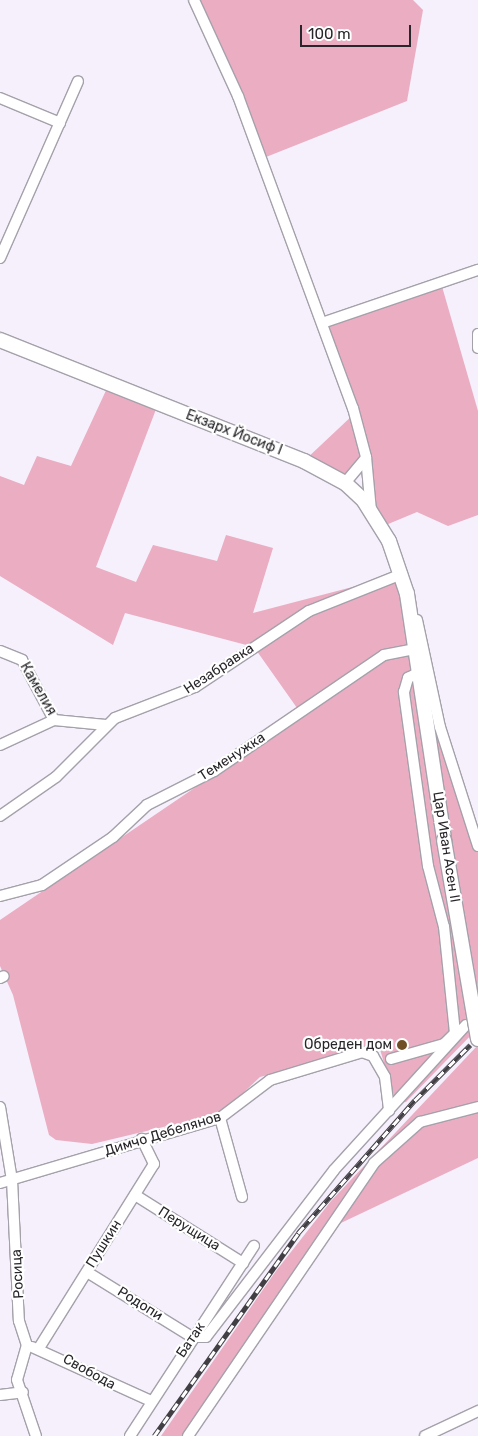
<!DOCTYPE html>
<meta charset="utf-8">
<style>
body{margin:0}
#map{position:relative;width:478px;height:1436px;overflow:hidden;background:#f5f0fb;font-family:Rubik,sans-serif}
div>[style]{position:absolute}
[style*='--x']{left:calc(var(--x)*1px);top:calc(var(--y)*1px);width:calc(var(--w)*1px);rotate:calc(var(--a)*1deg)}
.green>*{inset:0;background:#eaadc2}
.roads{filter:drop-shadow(1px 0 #a5a1aa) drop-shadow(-1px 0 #a5a1aa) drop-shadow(0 1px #a5a1aa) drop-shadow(0 -1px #a5a1aa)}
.minor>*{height:10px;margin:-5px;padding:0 5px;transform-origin:5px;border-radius:5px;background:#fff}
.major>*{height:14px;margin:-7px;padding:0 7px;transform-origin:7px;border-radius:7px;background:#fff}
.rail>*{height:4.5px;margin-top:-2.25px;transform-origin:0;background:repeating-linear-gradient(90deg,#fff 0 8px,#413f44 0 16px);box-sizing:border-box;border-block:1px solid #413f44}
.bridges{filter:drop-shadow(1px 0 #a5a1aa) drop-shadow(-1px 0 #a5a1aa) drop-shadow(0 1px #a5a1aa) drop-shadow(0 -1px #a5a1aa)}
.major-bridge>*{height:14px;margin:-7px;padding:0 7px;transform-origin:7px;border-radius:7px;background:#fff}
.dots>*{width:14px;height:14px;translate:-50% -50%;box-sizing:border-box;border:2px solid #fff;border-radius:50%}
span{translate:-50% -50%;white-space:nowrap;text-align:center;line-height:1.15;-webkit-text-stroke:4.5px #fff;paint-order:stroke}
.street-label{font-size:14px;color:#28262a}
.poi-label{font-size:14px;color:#28262a}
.right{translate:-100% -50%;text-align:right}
.scale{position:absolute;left:300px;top:25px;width:111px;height:22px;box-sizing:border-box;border:2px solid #28262a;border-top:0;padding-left:6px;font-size:15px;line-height:18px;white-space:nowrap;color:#28262a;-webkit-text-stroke:4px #fff;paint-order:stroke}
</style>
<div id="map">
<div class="green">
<i style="clip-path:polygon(194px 0,413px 0,423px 10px,407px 101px,261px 159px)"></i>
<i style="clip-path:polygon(441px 283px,478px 411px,478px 515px,448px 526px,417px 512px,381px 527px,371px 512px,366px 459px,345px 483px,304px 461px,354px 414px,322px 323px)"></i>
<i style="clip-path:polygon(109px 384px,158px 404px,96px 567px,136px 582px,153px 545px,217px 561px,226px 535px,273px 548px,253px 613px,402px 574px,478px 846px,478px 1039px,476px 1030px,406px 1102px,396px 1103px,379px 1046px,260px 1077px,222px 1113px,92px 1144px,56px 1140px,49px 1135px,13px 995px,0 966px,0 920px,302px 715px,254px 647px,125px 613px,113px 645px,0 576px,0 476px,24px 485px,37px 456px,71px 466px)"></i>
<i style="clip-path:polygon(478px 1045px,478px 1158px,324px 1231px,188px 1436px,161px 1436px,276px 1271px,331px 1201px)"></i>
</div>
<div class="roads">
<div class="minor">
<i style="--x:194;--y:0;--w:106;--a:65.4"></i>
<i style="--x:238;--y:96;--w:333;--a:69.8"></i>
<i style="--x:353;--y:408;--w:51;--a:75.1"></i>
<i style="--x:366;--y:457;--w:54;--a:84.7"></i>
<i style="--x:0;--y:98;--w:65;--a:22.6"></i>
<i style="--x:0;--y:258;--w:193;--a:-66.2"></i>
<i style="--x:322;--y:323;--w:165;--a:-18.8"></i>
<i style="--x:478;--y:334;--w:14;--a:90"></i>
<i style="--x:345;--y:483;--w:33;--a:-50"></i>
<i style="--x:417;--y:620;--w:109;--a:77.9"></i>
<i style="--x:440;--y:727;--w:125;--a:72.3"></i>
<i style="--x:0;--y:651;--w:24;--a:22"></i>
<i style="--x:22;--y:660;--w:68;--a:61.9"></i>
<i style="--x:54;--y:720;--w:52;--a:5.5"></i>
<i style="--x:0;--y:745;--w:60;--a:-24.8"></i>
<i style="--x:0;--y:816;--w:68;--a:-34.9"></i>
<i style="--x:56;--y:777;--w:83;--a:-45"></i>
<i style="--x:115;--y:718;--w:86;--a:-21.2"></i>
<i style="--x:195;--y:687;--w:137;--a:-33.7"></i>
<i style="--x:309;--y:611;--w:100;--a:-21.7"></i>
<i style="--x:0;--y:896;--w:43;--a:-14.7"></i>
<i style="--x:42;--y:885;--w:86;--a:-34.1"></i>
<i style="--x:113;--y:837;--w:47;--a:-43.3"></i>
<i style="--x:147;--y:805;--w:75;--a:-26.9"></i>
<i style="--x:214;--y:771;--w:206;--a:-34.3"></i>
<i style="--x:384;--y:655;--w:32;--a:-11"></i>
<i style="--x:0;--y:978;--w:4;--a:-27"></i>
<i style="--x:391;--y:1059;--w:55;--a:-15.8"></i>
<i style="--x:444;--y:1044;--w:16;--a:-45"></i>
<i style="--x:455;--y:1033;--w:107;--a:-95.9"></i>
<i style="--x:444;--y:927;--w:63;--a:-104.7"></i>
<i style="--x:428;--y:866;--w:176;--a:-97.9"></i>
<i style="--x:404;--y:692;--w:15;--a:-74"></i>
<i style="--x:408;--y:678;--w:11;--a:-27"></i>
<i style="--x:0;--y:1107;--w:74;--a:80.7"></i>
<i style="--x:12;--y:1180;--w:141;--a:87.2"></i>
<i style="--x:19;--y:1321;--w:25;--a:72"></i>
<i style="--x:27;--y:1345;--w:36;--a:106"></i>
<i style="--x:17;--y:1380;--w:59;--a:71.3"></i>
<i style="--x:220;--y:1118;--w:82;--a:74.4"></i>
<i style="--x:0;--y:1183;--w:229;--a:-16.5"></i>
<i style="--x:220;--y:1118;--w:63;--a:-37.2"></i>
<i style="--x:270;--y:1080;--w:96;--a:-16.9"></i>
<i style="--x:362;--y:1052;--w:12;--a:20"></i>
<i style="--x:373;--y:1056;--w:24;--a:60"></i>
<i style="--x:385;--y:1077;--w:34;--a:83"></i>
<i style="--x:135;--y:1195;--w:128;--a:32.2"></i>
<i style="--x:87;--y:1272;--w:123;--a:31.8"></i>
<i style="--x:192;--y:1337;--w:14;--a:0"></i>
<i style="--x:206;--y:1337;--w:210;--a:-52.5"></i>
<i style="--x:334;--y:1170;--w:196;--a:-47.7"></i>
<i style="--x:32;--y:1347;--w:131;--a:24.4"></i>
<i style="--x:39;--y:1348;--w:217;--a:-58"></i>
<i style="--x:154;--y:1164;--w:28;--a:-116"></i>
<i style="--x:0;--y:1395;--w:23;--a:-7"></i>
<i style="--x:130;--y:1436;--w:227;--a:-56.9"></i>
<i style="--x:188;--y:1436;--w:330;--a:-55.7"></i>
<i style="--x:374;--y:1163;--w:62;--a:-41.7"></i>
<i style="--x:420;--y:1122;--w:60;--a:-14.5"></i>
<i style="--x:425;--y:1436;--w:59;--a:-25.3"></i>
</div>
<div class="major">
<i style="--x:0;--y:340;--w:327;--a:21.7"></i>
<i style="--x:304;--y:461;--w:47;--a:28.2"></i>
<i style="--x:345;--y:483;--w:26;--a:43"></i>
<i style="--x:364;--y:501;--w:47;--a:58"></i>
<i style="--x:389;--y:541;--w:56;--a:71.2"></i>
<i style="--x:407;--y:594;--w:249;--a:81.4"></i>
</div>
</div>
<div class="rail">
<i style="--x:154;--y:1436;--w:249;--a:-54.6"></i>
<i style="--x:298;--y:1233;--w:177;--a:-48.7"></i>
<i style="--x:415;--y:1100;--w:78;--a:-45"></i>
</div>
<div class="bridges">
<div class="major-bridge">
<i style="--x:444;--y:840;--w:202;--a:80.3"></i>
</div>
</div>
<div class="dots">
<i style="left:402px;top:1045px;background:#704f26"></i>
</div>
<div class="street-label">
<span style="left:234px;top:433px;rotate:21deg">Екзарх Йосиф I</span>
<span style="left:219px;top:669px;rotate:-33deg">Незабравка</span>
<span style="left:38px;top:689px;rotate:60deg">Камелия</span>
<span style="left:232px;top:757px;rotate:-33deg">Теменужка</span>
<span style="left:446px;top:847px;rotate:81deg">Цар Иван Асен II</span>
<span style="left:163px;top:1134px;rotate:-17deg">Димчо Дебелянов</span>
<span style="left:189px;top:1229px;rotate:32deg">Перущица</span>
<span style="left:104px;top:1244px;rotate:-58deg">Пушкин</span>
<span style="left:18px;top:1274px;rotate:-93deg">Росица</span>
<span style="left:140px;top:1304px;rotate:32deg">Родопи</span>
<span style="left:191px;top:1340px;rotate:-56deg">Батак</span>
<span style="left:89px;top:1372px;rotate:29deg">Свобода</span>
</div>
<div class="poi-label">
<span class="right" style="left:392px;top:1045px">Обреден дом</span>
</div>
<div class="scale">100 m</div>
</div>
